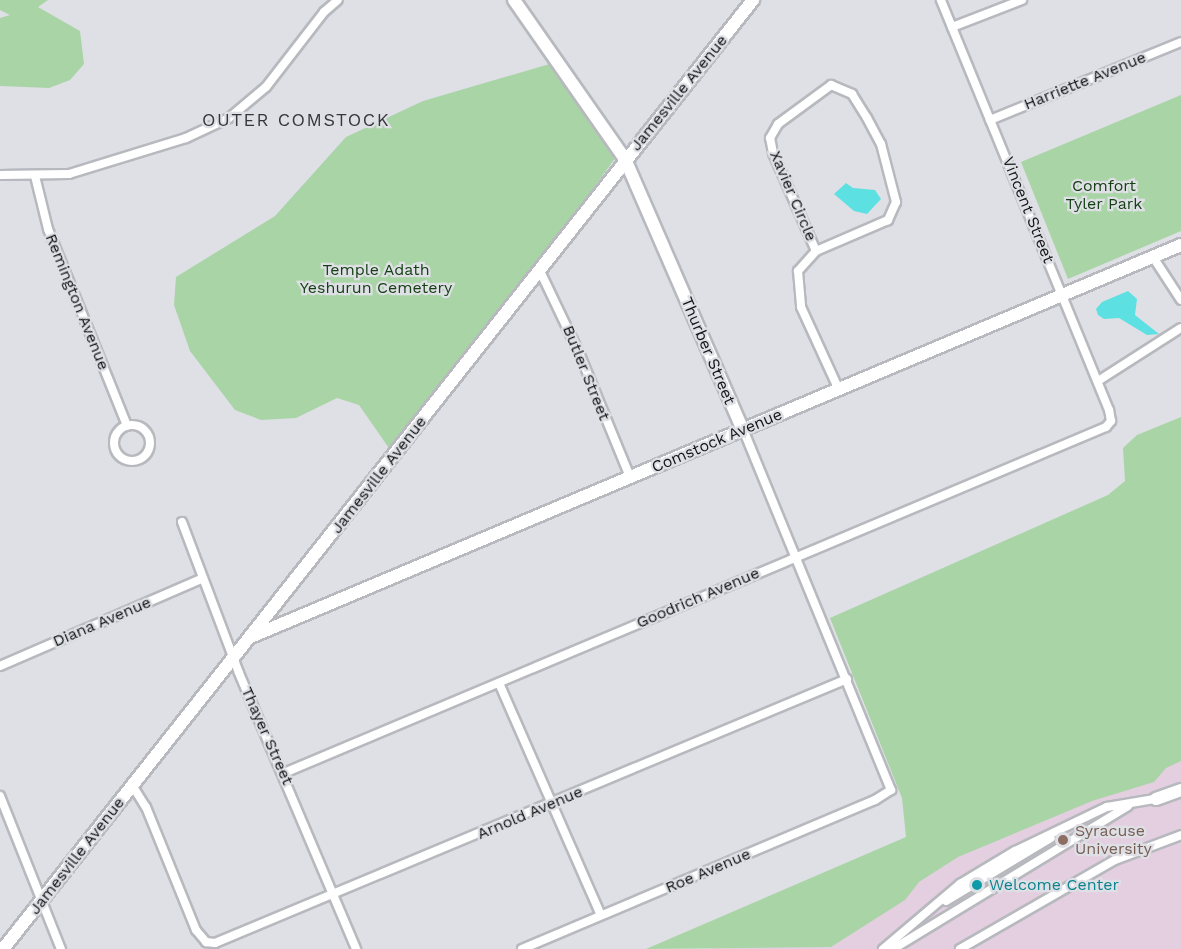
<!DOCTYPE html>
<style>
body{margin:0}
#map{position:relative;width:1181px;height:949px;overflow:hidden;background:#dee0e5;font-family:"Work Sans",sans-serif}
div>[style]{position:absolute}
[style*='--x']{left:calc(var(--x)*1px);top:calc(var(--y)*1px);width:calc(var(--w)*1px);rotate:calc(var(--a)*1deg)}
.education>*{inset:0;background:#e3cfdf}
.green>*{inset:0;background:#a9d4a6}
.water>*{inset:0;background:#5de0e2}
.roads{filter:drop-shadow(2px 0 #b7b9be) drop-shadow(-2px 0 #b7b9be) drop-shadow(0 2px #b7b9be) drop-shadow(0 -2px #b7b9be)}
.street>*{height:8px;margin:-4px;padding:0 4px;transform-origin:4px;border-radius:4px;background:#fff}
.street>.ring{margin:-4px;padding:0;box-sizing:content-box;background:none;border:8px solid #fff;border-radius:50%}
.secondary>*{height:12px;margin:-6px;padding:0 6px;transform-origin:6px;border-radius:6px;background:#fff}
.dots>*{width:16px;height:16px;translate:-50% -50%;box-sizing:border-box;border:3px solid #dee0e5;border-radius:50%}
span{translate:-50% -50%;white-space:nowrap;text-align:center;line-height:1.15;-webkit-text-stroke:4.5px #dee0e5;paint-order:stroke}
.street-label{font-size:16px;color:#121315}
.park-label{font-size:16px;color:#164115}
.education-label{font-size:16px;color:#785e54}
.left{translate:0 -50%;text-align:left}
.culture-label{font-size:16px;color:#0d838f}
.neighbourhood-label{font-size:18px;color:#35363a;letter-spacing:1.5px}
</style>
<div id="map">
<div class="education">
<i style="clip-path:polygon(1181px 730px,1181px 949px,710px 949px)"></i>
</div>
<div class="green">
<i style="clip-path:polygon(0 0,48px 0,38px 7px,80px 31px,84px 64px,70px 80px,49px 88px,0 86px,0 18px,10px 15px,0 10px)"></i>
<i style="clip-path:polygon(553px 63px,604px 132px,616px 157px,532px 273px,391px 451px,359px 405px,337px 398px,296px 418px,261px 420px,235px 410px,190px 351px,174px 305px,176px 277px,275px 216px,346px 137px,423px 101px)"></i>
<i style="clip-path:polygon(1181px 95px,1181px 231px,1068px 279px,1021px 162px)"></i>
<i style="clip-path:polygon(1181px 417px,1181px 761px,1166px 768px,1154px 782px,1092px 801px,958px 857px,919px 882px,905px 900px,831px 947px,646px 949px,906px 837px,902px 798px,830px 618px,1108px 495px,1125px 481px,1123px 448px,1137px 435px)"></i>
</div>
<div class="water">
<i style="clip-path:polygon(846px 183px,853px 188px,875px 190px,881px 199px,867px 214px,854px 211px,834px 194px)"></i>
<i style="clip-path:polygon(1128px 291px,1137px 299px,1135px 315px,1159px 334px,1147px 335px,1119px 318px,1104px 319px,1098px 315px,1096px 309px,1102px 302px)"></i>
</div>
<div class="roads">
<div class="street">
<i style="--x:952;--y:27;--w:75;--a:-21.1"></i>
<i style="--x:990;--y:120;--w:206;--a:-22.2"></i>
<i style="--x:0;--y:175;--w:69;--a:-0.8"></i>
<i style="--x:69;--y:174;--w:122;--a:-17.1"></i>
<i style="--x:186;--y:138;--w:47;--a:-24.9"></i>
<i style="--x:229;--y:118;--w:48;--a:-40"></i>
<i style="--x:266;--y:87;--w:95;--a:-52.3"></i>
<i style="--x:324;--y:12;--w:18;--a:-41"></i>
<i style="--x:35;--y:176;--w:55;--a:76.2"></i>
<i style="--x:48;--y:229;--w:212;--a:68.1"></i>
<i style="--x:816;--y:251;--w:107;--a:-113.7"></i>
<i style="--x:773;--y:153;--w:15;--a:-101"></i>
<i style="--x:770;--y:138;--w:16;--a:-60"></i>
<i style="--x:778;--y:124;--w:66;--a:-36.3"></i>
<i style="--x:831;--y:85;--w:23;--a:23"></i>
<i style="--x:852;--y:94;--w:28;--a:58"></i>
<i style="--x:867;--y:118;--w:30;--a:62"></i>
<i style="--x:881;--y:144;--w:60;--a:75.5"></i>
<i style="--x:896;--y:202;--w:20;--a:114"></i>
<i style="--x:888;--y:220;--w:78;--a:156.7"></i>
<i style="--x:816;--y:251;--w:27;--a:132"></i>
<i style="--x:798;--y:271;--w:36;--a:85"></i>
<i style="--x:801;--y:307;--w:91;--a:65.4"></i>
<i style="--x:1153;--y:257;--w:51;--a:56.9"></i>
<i style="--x:540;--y:271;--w:93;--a:64.5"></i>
<i style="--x:580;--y:355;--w:132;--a:67.7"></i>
<i style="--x:1098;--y:381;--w:98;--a:-32.6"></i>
<i class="ring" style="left:114px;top:425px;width:28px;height:28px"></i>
<i style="--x:182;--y:522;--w:161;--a:69.3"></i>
<i style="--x:239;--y:673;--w:300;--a:67"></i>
<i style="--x:0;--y:666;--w:221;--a:-23.4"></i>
<i style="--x:499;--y:683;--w:253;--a:66.3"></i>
<i style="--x:284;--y:773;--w:892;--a:-22.83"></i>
<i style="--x:1106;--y:427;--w:8;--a:-50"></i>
<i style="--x:1111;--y:421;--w:11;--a:-100"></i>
<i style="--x:1109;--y:410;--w:443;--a:-112.3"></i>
<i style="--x:132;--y:785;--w:26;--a:58"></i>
<i style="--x:146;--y:807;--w:133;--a:67.9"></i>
<i style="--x:196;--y:930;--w:16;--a:50"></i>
<i style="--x:206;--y:942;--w:9;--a:6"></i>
<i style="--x:215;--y:943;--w:685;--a:-22.67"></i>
<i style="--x:0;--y:796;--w:165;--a:68.3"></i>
<i style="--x:946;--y:901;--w:122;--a:-31"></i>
<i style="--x:522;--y:949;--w:383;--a:-22.9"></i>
<i style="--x:875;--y:800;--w:19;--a:-32"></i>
<i style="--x:891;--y:790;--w:389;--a:-112.3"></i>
<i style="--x:883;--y:949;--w:101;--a:-40.2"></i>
<i style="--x:960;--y:884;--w:64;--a:-31"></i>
<i style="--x:1015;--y:851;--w:102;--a:-25.6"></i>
<i style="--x:1107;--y:807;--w:54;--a:-9.6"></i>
<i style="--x:893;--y:949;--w:275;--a:-31.3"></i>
<i style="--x:960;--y:949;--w:179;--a:-29.9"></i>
<i style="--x:1115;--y:860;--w:71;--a:-20.7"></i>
</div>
<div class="secondary">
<i style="--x:514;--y:0;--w:194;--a:55.1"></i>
<i style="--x:625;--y:159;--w:296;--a:66.5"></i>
<i style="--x:253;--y:636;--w:1007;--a:-22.85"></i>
<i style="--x:1156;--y:799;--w:27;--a:-20"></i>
<i style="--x:3;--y:949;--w:1210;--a:-51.68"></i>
</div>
</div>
<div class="dots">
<i style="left:1063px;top:840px;background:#8d6e63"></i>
<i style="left:977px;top:885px;background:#0f9aa8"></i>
</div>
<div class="street-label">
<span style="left:1085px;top:81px;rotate:-22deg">Harriette Avenue</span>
<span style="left:679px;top:93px;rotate:-51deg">Jamesville Avenue</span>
<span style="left:793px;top:196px;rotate:67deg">Xavier Circle</span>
<span style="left:1028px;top:210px;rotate:68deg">Vincent Street</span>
<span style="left:77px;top:302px;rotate:68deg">Remington Avenue</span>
<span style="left:708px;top:351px;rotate:67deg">Thurber Street</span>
<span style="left:586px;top:373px;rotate:68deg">Butler Street</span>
<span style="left:717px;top:441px;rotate:-23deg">Comstock Avenue</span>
<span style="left:379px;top:475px;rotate:-52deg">Jamesville Avenue</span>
<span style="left:698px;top:598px;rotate:-23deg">Goodrich Avenue</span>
<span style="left:102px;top:622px;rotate:-23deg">Diana Avenue</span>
<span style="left:267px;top:736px;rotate:66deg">Thayer Street</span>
<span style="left:530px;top:813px;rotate:-23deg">Arnold Avenue</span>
<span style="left:77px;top:856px;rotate:-52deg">Jamesville Avenue</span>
<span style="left:708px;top:871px;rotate:-23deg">Roe Avenue</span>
</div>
<div class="park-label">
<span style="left:1104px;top:195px">Comfort<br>Tyler Park</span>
<span style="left:376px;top:279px">Temple Adath<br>Yeshurun Cemetery</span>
</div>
<div class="education-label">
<span class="left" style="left:1075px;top:840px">Syracuse<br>University</span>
</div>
<div class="culture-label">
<span class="left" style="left:989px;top:885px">Welcome Center</span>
</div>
<div class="neighbourhood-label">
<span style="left:296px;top:120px">OUTER COMSTOCK</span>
</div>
</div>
